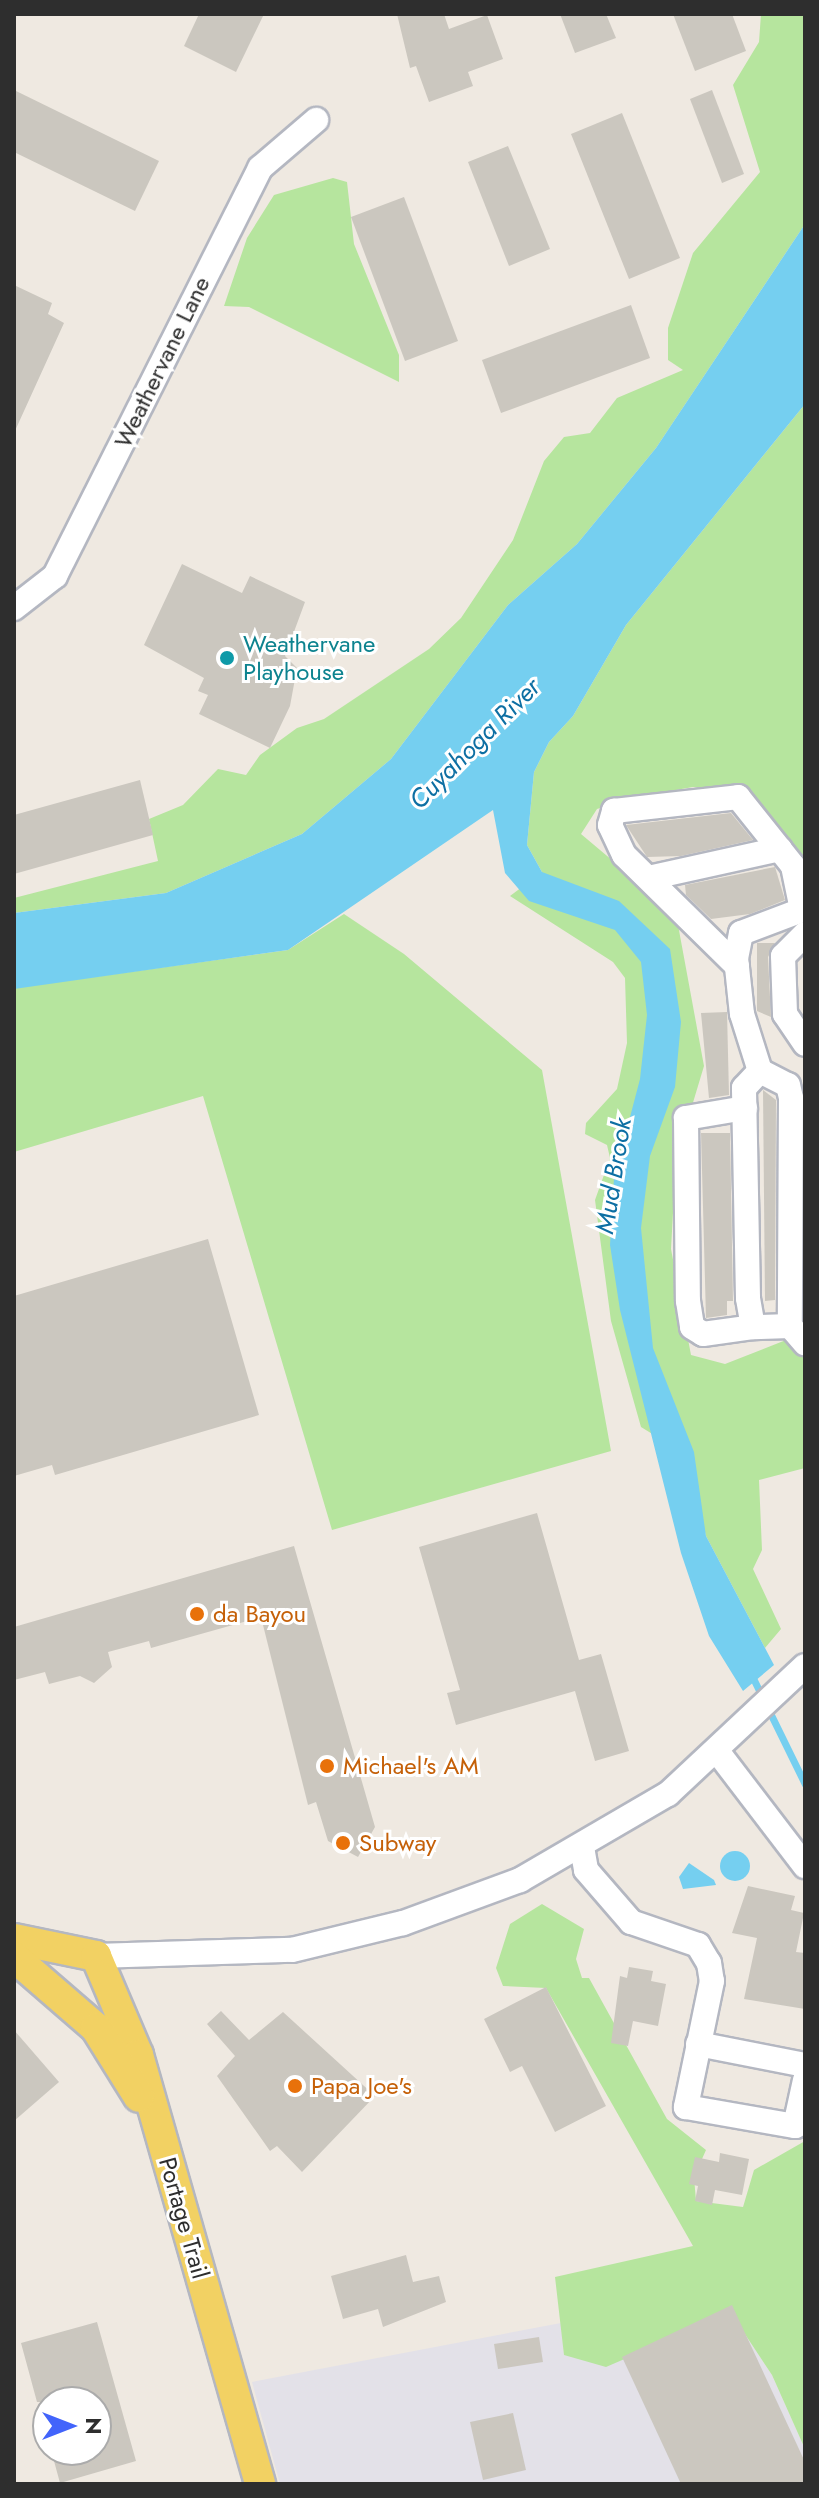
<!DOCTYPE html>
<style>
body{margin:0}
#map{position:relative;width:819px;height:2498px;overflow:hidden;background:#efe9e1;font-family:Jost,sans-serif}
div>[style]{position:absolute}
[style*='--x']{left:calc(var(--x)*1px);top:calc(var(--y)*1px);width:calc(var(--w)*1px);rotate:calc(var(--a)*1deg)}
.industrial>*{inset:0;background:#e3e1e8}
.green>*{inset:0;background:#b6e59e}
.water>*{inset:0;background:#75cff0}
.round{border-radius:50%}
.stream>*{height:7px;margin:-3.5px;padding:0 3.5px;transform-origin:3.5px;border-radius:3.5px;background:#75cff0}
.building>*{inset:0;background:#cbc7bf}
.roads{filter:drop-shadow(2px 0 #b4b7c1) drop-shadow(-2px 0 #b4b7c1) drop-shadow(0 2px #b4b7c1) drop-shadow(0 -2px #b4b7c1)}
.minor>*{height:24px;margin:-12px;padding:0 12px;transform-origin:12px;border-radius:12px;background:#fff}
.major>*{height:30px;margin:-15px;padding:0 15px;transform-origin:15px;border-radius:15px;background:#f2d163}
.dots>*{width:22px;height:22px;translate:-50% -50%;box-sizing:border-box;border:4px solid #fff;border-radius:50%}
span{translate:-50% -50%;white-space:nowrap;text-align:center;line-height:1.15;-webkit-text-stroke:6px #fff;paint-order:stroke}
.street-label{font-size:24px;color:#2e2e2e}
.culture-label{font-size:24px;color:#0d838f}
.left{translate:0 -50%;text-align:left}
.food-label{font-size:24px;color:#c56008}
.water-label{font-size:26px;color:#0d6fa3;font-style:italic}
.frame{position:absolute;inset:0;border:16px solid #2e2e2e;pointer-events:none}
.north{position:absolute;left:32px;top:2386px;width:80px;height:80px;box-sizing:border-box;background:#fff;border:2px solid #ababab;border-radius:50%;rotate:90deg;font-size:22px;font-weight:700;line-height:32px;text-align:center;color:#2e2e2e}
.north::after{content:'';display:block;margin:auto;width:28px;height:36px;background:#4264fb;clip-path:polygon(50% 0,100% 100%,50% 72%,0 100%)}
</style>
<div id="map">
<div class="industrial">
<i style="clip-path:polygon(731px 2313px,772px 2375px,805px 2449px,805px 2484px,280px 2484px,252px 2382px,561px 2323px,564px 2355px)"></i>
</div>
<div class="green">
<i style="clip-path:polygon(761px 14px,805px 14px,805px 224px,656px 448px,577px 544px,508px 605px,391px 759px,302px 834px,166px 893px,14px 913px,14px 898px,158px 861px,149px 819px,183px 805px,218px 769px,246px 775px,260px 755px,297px 728px,324px 719px,429px 649px,461px 618px,513px 540px,544px 461px,564px 437px,590px 433px,617px 398px,683px 370px,668px 360px,668px 328px,693px 253px,760px 172px,733px 85px,759px 42px)"></i>
<i style="clip-path:polygon(333px 178px,347px 182px,354px 244px,399px 355px,399px 382px,249px 307px,224px 306px,247px 238px,274px 195px)"></i>
<i style="clip-path:polygon(805px 404px,805px 873px,738px 792px,693px 787px,636px 797px,597px 809px,581px 834px,676px 914px,704px 1066px,676px 1159px,671px 1249px,691px 1355px,725px 1364px,786px 1340px,805px 1356px,805px 1468px,759px 1480px,762px 1550px,753px 1569px,781px 1629px,765px 1648px,706px 1536px,685px 1454px,641px 1427px,611px 1321px,595px 1200px,610px 1158px,607px 1145px,585px 1134px,586px 1123px,617px 1089px,627px 1043px,625px 978px,613px 962px,510px 896px,542px 872px,527px 845px,534px 772px,549px 742px,573px 716px,626px 625px)"></i>
<i style="clip-path:polygon(344px 914px,404px 954px,542px 1070px,611px 1451px,332px 1530px,203px 1096px,14px 1152px,14px 988px,288px 950px)"></i>
<i style="clip-path:polygon(542px 1904px,584px 1929px,576px 1959px,582px 1978px,589px 1978px,667px 2119px,706px 2150px,694px 2177px,696px 2201px,743px 2207px,754px 2170px,805px 2141px,805px 2449px,772px 2375px,731px 2313px,606px 2367px,564px 2355px,555px 2277px,693px 2246px,546px 1988px,503px 1986px,496px 1968px,510px 1924px)"></i>
</div>
<div class="water">
<i style="clip-path:polygon(805px 224px,805px 404px,626px 625px,573px 716px,549px 742px,534px 772px,527px 845px,542px 872px,619px 901px,670px 949px,681px 1022px,675px 1087px,650px 1156px,641px 1228px,653px 1348px,694px 1452px,706px 1536px,774px 1665px,743px 1691px,709px 1636px,681px 1553px,620px 1310px,610px 1245px,614px 1178px,640px 1079px,647px 1015px,641px 962px,615px 930px,529px 901px,505px 873px,493px 810px,288px 950px,14px 989px,14px 913px,166px 893px,302px 834px,391px 759px,508px 605px,577px 544px,656px 448px)"></i>
<i class="round" style="left:720px;top:1851px;width:30px;height:30px"></i>
<i style="clip-path:polygon(689px 1863px,714px 1880px,716px 1885px,683px 1889px,679px 1877px)"></i>
</div>
<div class="stream">
<i style="--x:751;--y:1674;--w:123;--a:63.9"></i>
</div>
<div class="building">
<i style="clip-path:polygon(199px 14px,264px 14px,236px 72px,184px 46px)"></i>
<i style="clip-path:polygon(397px 14px,444px 14px,449px 29px,487px 15px,503px 59px,468px 72px,473px 86px,429px 102px,416px 66px,410px 68px)"></i>
<i style="clip-path:polygon(560px 14px,606px 14px,616px 38px,575px 53px)"></i>
<i style="clip-path:polygon(673px 14px,732px 14px,746px 51px,695px 71px)"></i>
<i style="clip-path:polygon(14px 90px,159px 161px,135px 211px,14px 152px)"></i>
<i style="clip-path:polygon(712px 90px,744px 174px,722px 183px,690px 99px)"></i>
<i style="clip-path:polygon(622px 113px,680px 258px,629px 279px,571px 134px)"></i>
<i style="clip-path:polygon(508px 146px,550px 249px,509px 266px,468px 162px)"></i>
<i style="clip-path:polygon(404px 197px,458px 341px,405px 361px,351px 217px)"></i>
<i style="clip-path:polygon(14px 285px,52px 303px,48px 314px,64px 323px,14px 433px)"></i>
<i style="clip-path:polygon(631px 305px,650px 358px,501px 413px,482px 360px)"></i>
<i style="clip-path:polygon(182px 564px,242px 593px,250px 576px,305px 602px,285px 656px,297px 668px,290px 706px,270px 748px,199px 714px,208px 695px,198px 691px,204px 678px,144px 645px)"></i>
<i style="clip-path:polygon(140px 780px,153px 835px,14px 874px,14px 815px)"></i>
<i style="clip-path:polygon(731px 813px,753px 840px,681px 856px,647px 857px,626px 825px)"></i>
<i style="clip-path:polygon(775px 867px,785px 900px,750px 914px,711px 919px,686px 895px,685px 885px)"></i>
<i style="clip-path:polygon(757px 943px,775px 943px,768px 957px,771px 1017px,757px 1011px)"></i>
<i style="clip-path:polygon(727px 1012px,729px 1095px,709px 1098px,701px 1013px)"></i>
<i style="clip-path:polygon(763px 1090px,776px 1100px,775px 1300px,765px 1301px)"></i>
<i style="clip-path:polygon(701px 1133px,730px 1133px,733px 1301px,727px 1301px,727px 1315px,706px 1318px)"></i>
<i style="clip-path:polygon(208px 1239px,259px 1415px,55px 1475px,52px 1465px,14px 1476px,14px 1296px)"></i>
<i style="clip-path:polygon(537px 1513px,579px 1660px,601px 1654px,629px 1751px,595px 1761px,575px 1691px,456px 1725px,447px 1693px,460px 1690px,419px 1547px)"></i>
<i style="clip-path:polygon(294px 1546px,375px 1827px,358px 1857px,328px 1841px,316px 1802px,308px 1805px,261px 1617px,151px 1648px,149px 1641px,108px 1652px,112px 1667px,94px 1683px,80px 1676px,49px 1684px,45px 1672px,14px 1680px,14px 1627px)"></i>
<i style="clip-path:polygon(748px 1886px,795px 1896px,791px 1910px,804px 1913px,796px 1952px,805px 1953px,805px 2009px,744px 1999px,757px 1938px,732px 1933px)"></i>
<i style="clip-path:polygon(629px 1967px,653px 1971px,651px 1981px,666px 1984px,658px 2026px,633px 2021px,628px 2046px,611px 2043px,620px 1976px,627px 1978px)"></i>
<i style="clip-path:polygon(546px 1987px,606px 2106px,555px 2132px,522px 2066px,510px 2072px,484px 2019px)"></i>
<i style="clip-path:polygon(221px 2011px,249px 2040px,283px 2012px,375px 2096px,302px 2172px,277px 2146px,270px 2151px,217px 2076px,235px 2056px,207px 2024px)"></i>
<i style="clip-path:polygon(14px 2030px,59px 2082px,14px 2121px)"></i>
<i style="clip-path:polygon(720px 2153px,749px 2159px,742px 2195px,715px 2190px,712px 2205px,695px 2201px,698px 2186px,689px 2184px,695px 2157px,719px 2162px)"></i>
<i style="clip-path:polygon(406px 2255px,413px 2282px,439px 2276px,446px 2302px,383px 2327px,378px 2309px,343px 2319px,331px 2276px)"></i>
<i style="clip-path:polygon(732px 2305px,805px 2462px,805px 2484px,681px 2484px,622px 2357px)"></i>
<i style="clip-path:polygon(97px 2322px,136px 2461px,60px 2483px,51px 2450px,96px 2450px,96px 2402px,37px 2402px,21px 2343px)"></i>
<i style="clip-path:polygon(539px 2337px,543px 2362px,498px 2369px,494px 2344px)"></i>
<i style="clip-path:polygon(513px 2413px,526px 2470px,483px 2480px,470px 2422px)"></i>
</div>
<div class="roads">
<div class="minor">
<i style="--x:14;--y:608;--w:52;--a:-38"></i>
<i style="--x:55;--y:576;--w:457;--a:-63.3"></i>
<i style="--x:260;--y:168;--w:74;--a:-40.6"></i>
<i style="--x:653;--y:877;--w:130;--a:-12.4"></i>
<i style="--x:805;--y:934;--w:31;--a:135"></i>
<i style="--x:783;--y:956;--w:58;--a:88"></i>
<i style="--x:785;--y:1014;--w:36;--a:56"></i>
<i style="--x:737;--y:966;--w:158;--a:-135.5"></i>
<i style="--x:624;--y:855;--w:33;--a:-115"></i>
<i style="--x:610;--y:825;--w:15;--a:-74"></i>
<i style="--x:614;--y:811;--w:125;--a:-6.4"></i>
<i style="--x:738;--y:797;--w:88;--a:51.4"></i>
<i style="--x:793;--y:866;--w:45;--a:78.4"></i>
<i style="--x:802;--y:910;--w:65;--a:159.3"></i>
<i style="--x:741;--y:933;--w:25;--a:101"></i>
<i style="--x:736;--y:958;--w:56;--a:83.9"></i>
<i style="--x:742;--y:1014;--w:60;--a:72.5"></i>
<i style="--x:745;--y:1108;--w:60;--a:170.4"></i>
<i style="--x:686;--y:1118;--w:183;--a:89.4"></i>
<i style="--x:688;--y:1301;--w:26;--a:81"></i>
<i style="--x:692;--y:1327;--w:13;--a:32"></i>
<i style="--x:703;--y:1334;--w:50;--a:-8"></i>
<i style="--x:790;--y:1326;--w:37;--a:178"></i>
<i style="--x:753;--y:1327;--w:29;--a:-100"></i>
<i style="--x:748;--y:1298;--w:210;--a:-91.1"></i>
<i style="--x:744;--y:1088;--w:23;--a:-47"></i>
<i style="--x:760;--y:1071;--w:31;--a:27"></i>
<i style="--x:788;--y:1085;--w:13;--a:77"></i>
<i style="--x:791;--y:1098;--w:228;--a:90.3"></i>
<i style="--x:790;--y:1326;--w:23;--a:49"></i>
<i style="--x:717;--y:1751;--w:145;--a:52.6"></i>
<i style="--x:582;--y:1847;--w:23;--a:80"></i>
<i style="--x:586;--y:1870;--w:69;--a:49.1"></i>
<i style="--x:631;--y:1922;--w:71;--a:18.9"></i>
<i style="--x:698;--y:1945;--w:21;--a:59"></i>
<i style="--x:709;--y:1963;--w:18;--a:81"></i>
<i style="--x:712;--y:1981;--w:129;--a:101.7"></i>
<i style="--x:686;--y:2107;--w:111;--a:9.9"></i>
<i style="--x:795;--y:2126;--w:47;--a:-77.7"></i>
<i style="--x:96;--y:1956;--w:196;--a:-1.8"></i>
<i style="--x:292;--y:1950;--w:114;--a:-13.7"></i>
<i style="--x:403;--y:1923;--w:125;--a:-20.2"></i>
<i style="--x:520;--y:1880;--w:171;--a:-30.2"></i>
<i style="--x:668;--y:1794;--w:187;--a:-43.1"></i>
<i style="--x:698;--y:2044;--w:109;--a:11.1"></i>
</div>
<div class="major">
<i style="--x:14;--y:1939;--w:84;--a:11.7"></i>
<i style="--x:96;--y:1956;--w:108;--a:67"></i>
<i style="--x:138;--y:2055;--w:446;--a:74.1"></i>
<i style="--x:14;--y:1957;--w:108;--a:40.9"></i>
<i style="--x:96;--y:2028;--w:81;--a:58.1"></i>
</div>
</div>
<div class="dots">
<i style="left:227px;top:658px;background:#0f9aa8"></i>
<i style="left:197px;top:1614px;background:#e8710a"></i>
<i style="left:327px;top:1766px;background:#e8710a"></i>
<i style="left:343px;top:1843px;background:#e8710a"></i>
<i style="left:295px;top:2086px;background:#e8710a"></i>
</div>
<div class="street-label">
<span style="left:162px;top:362px;rotate:-64deg">Weathervane Lane</span>
<span style="left:184px;top:2218px;rotate:74deg">Portage Trail</span>
</div>
<div class="culture-label">
<span class="left" style="left:243px;top:658px">Weathervane<br>Playhouse</span>
</div>
<div class="food-label">
<span class="left" style="left:213px;top:1614px">da Bayou</span>
<span class="left" style="left:343px;top:1766px">Michael's AM</span>
<span class="left" style="left:359px;top:1843px">Subway</span>
<span class="left" style="left:311px;top:2086px">Papa Joe's</span>
</div>
<div class="water-label">
<span style="left:475px;top:744px;rotate:-45deg">Cuyahoga River</span>
<span style="left:614px;top:1176px;rotate:-81deg">Mud Brook</span>
</div>
<div class="frame"></div>
<div class="north">N</div>
</div>
